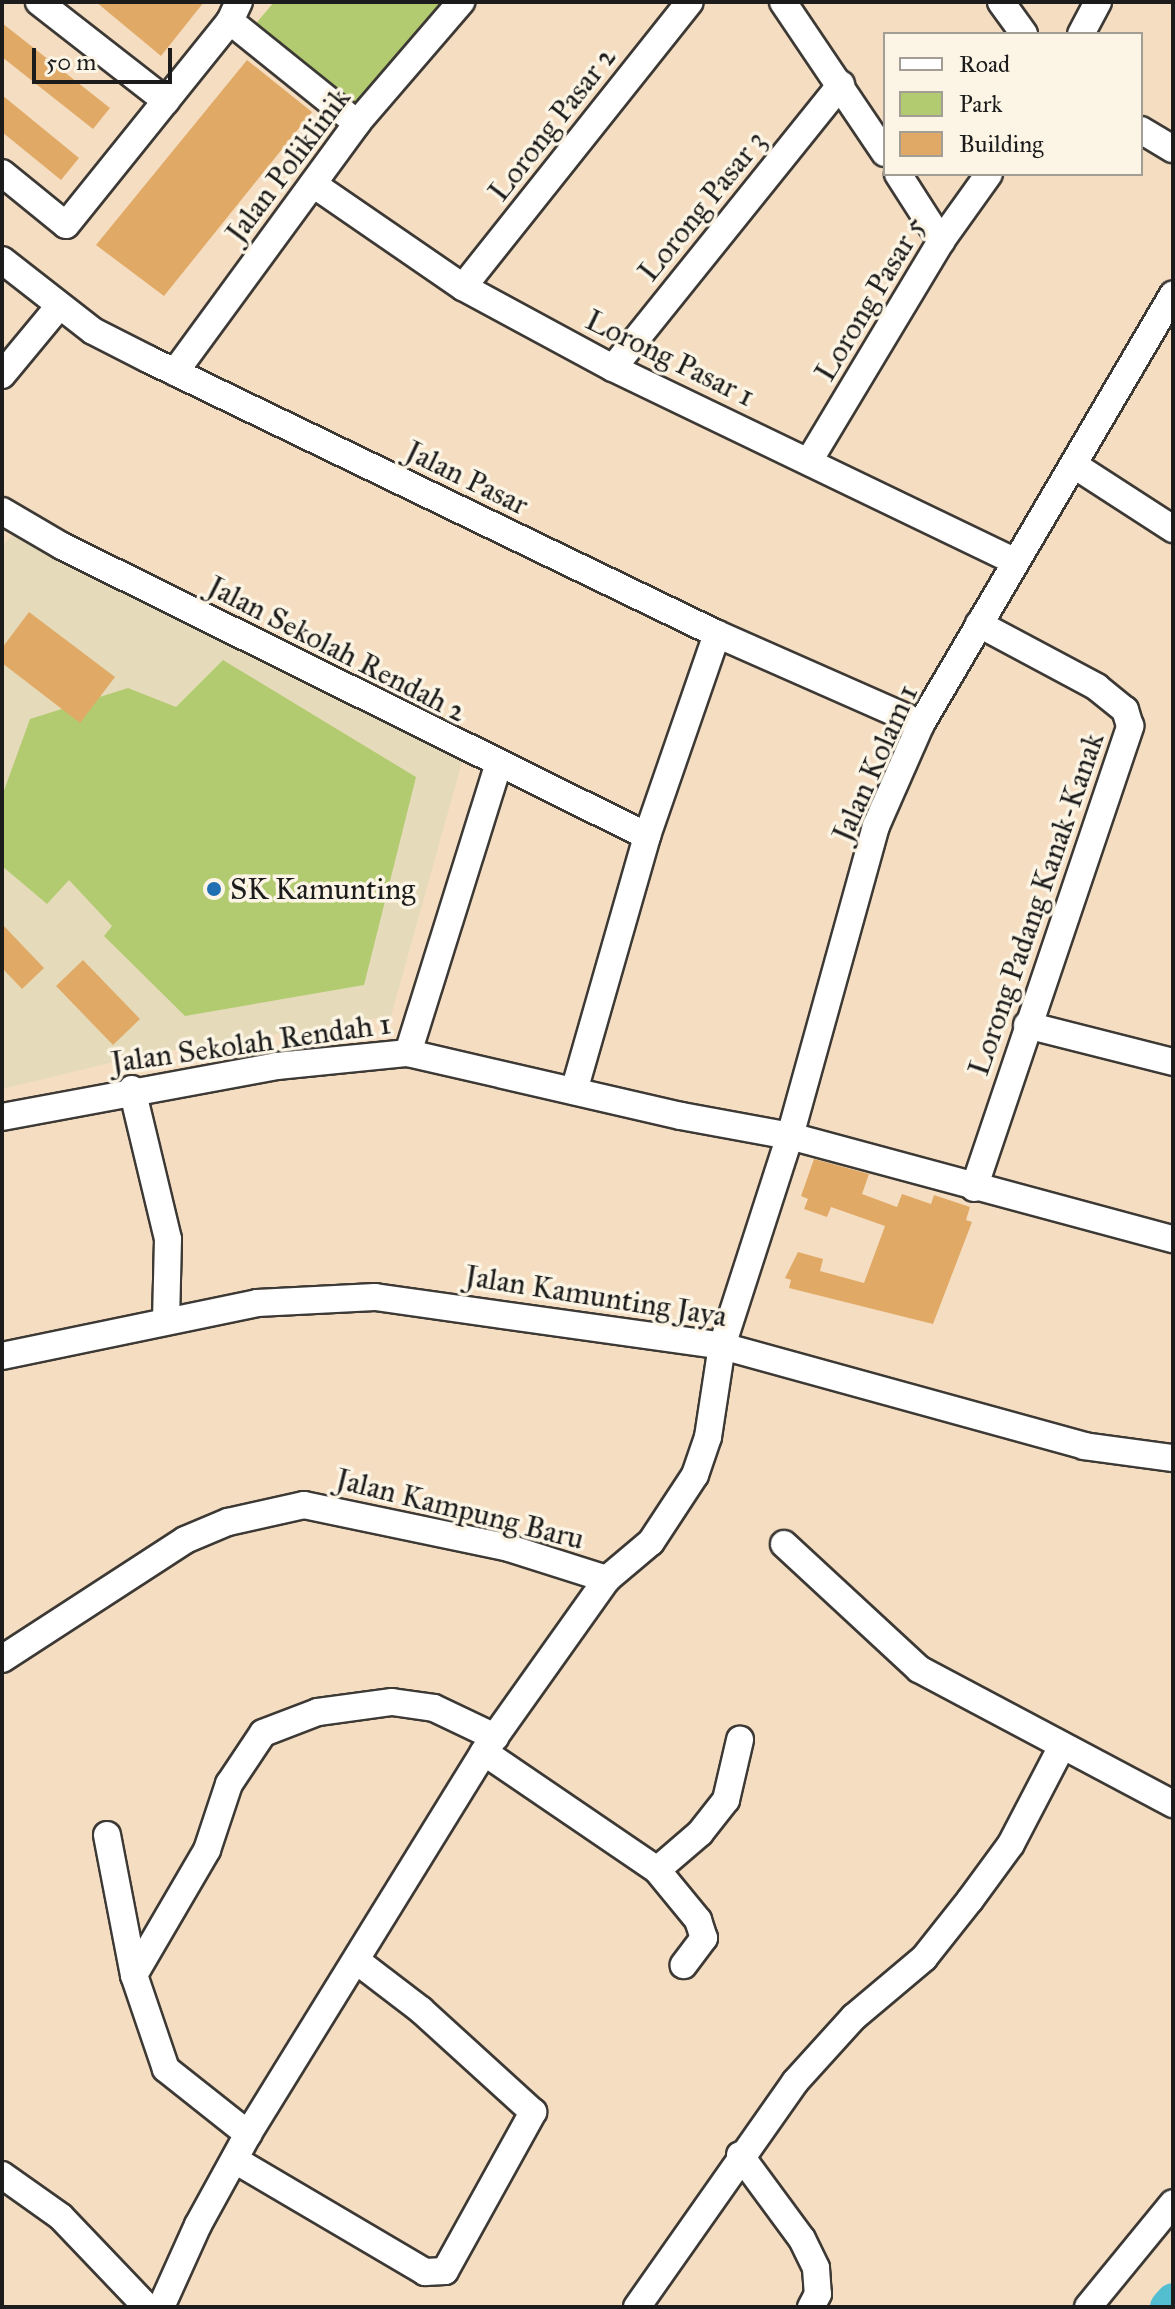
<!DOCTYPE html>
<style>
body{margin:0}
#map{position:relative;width:1175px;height:2309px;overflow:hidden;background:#f5ddc1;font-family:"IM FELL Great Primer",serif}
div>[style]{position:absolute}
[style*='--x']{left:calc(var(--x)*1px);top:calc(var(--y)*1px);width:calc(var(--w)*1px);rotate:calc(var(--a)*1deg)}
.built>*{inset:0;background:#e5dbba}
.green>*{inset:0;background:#b3cb70}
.river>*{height:34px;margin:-17px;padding:0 17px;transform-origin:17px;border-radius:17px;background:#53becf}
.building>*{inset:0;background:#e0aa66}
.roads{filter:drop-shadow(2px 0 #3d3935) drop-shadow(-2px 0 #3d3935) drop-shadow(0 2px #3d3935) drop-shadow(0 -2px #3d3935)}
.minor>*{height:26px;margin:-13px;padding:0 13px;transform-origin:13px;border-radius:13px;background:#fff}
.dots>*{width:22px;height:22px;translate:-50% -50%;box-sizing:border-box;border:4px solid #fcf5e5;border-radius:50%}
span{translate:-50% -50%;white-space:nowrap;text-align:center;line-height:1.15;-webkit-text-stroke:7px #fcf5e5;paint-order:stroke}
.street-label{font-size:30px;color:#1c1c1c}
.poi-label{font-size:30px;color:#1c1c1c}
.left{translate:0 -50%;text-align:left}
.frame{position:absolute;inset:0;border:4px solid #1c1c1c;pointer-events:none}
.legend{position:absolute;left:883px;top:32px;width:260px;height:144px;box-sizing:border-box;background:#fcf5e5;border:2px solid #a29e95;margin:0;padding:10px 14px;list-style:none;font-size:24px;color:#1c1c1c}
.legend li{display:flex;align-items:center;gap:16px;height:40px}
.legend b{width:40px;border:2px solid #a29e95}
.scale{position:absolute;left:32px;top:48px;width:140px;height:36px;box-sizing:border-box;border:4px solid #1c1c1c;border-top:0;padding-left:10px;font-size:24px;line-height:28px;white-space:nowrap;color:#1c1c1c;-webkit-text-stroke:6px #fcf5e5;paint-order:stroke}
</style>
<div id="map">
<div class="built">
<i style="clip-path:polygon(14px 533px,462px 762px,391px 1016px,143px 1055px,2px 1089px,2px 547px)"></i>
</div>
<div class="green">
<i style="clip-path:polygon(274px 2px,445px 2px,355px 111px,252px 28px)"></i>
<i style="clip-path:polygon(223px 660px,416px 777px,364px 985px,185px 1016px,104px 936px,112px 926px,69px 880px,47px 904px,2px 866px,2px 796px,30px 719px,128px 688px,176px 707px)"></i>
</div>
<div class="river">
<i style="--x:1167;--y:2307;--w:9;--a:-49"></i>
</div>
<div class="building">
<i style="clip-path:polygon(96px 2px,204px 2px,161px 56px)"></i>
<i style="clip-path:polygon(2px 23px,110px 108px,93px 129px,2px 57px)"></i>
<i style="clip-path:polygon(247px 60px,312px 112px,164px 296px,96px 245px)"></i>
<i style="clip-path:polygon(2px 95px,79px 158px,61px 180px,2px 132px)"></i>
<i style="clip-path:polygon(29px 612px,115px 677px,80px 723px,2px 663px,2px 648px)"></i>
<i style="clip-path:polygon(2px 924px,44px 968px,22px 989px,2px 968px)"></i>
<i style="clip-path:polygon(83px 960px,140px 1019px,113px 1045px,56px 986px)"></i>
<i style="clip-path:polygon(814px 1159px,869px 1174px,862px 1194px,897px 1207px,902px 1194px,931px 1204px,934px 1195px,970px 1207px,966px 1220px,972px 1222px,933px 1324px,789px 1288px,791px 1280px,785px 1278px,798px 1252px,823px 1259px,820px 1271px,864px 1283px,885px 1226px,831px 1207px,827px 1217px,804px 1209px,808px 1199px,801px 1196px)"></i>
</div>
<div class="roads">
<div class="minor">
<i style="--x:39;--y:2;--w:161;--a:37.9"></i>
<i style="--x:783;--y:2;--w:182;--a:56"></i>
<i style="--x:1001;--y:2;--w:39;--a:54"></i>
<i style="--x:230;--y:21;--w:163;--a:38.8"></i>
<i style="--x:1081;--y:34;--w:36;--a:-62"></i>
<i style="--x:1141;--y:130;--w:37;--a:31"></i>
<i style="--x:2;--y:173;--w:82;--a:39.1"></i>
<i style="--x:66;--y:225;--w:262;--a:-51.2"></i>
<i style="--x:230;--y:21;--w:21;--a:-65"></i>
<i style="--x:898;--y:174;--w:80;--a:57.3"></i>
<i style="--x:313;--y:184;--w:182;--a:34.5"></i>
<i style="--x:463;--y:287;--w:170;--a:28.4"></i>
<i style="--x:613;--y:368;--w:445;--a:25.7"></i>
<i style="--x:2;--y:260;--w:115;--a:38"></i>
<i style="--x:93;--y:331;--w:62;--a:27"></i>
<i style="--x:148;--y:359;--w:632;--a:25.79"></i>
<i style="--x:717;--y:634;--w:223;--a:23.8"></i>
<i style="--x:463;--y:287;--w:364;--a:-51.5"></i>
<i style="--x:613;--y:368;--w:364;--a:-51.2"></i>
<i style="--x:175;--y:372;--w:308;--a:-53.8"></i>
<i style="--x:357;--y:123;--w:160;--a:-49.3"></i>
<i style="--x:2;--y:375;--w:89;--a:-50.4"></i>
<i style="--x:809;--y:461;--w:257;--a:-59"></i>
<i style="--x:941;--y:241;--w:82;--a:-54.4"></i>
<i style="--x:1074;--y:465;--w:118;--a:32.9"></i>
<i style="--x:2;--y:511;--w:69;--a:30.3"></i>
<i style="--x:62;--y:546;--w:653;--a:26.37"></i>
<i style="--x:1027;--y:1025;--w:151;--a:14.2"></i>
<i style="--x:408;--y:1053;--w:301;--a:-72.6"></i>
<i style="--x:132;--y:1089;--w:154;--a:76.5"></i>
<i style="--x:168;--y:1239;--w:82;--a:91.4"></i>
<i style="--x:574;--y:1091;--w:265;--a:-74"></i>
<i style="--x:647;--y:836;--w:214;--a:-70.9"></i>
<i style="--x:2;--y:1117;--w:280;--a:-10.5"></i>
<i style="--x:277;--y:1066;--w:132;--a:-5.7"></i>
<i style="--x:408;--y:1053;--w:280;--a:13"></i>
<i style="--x:681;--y:1116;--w:111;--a:10.4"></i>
<i style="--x:790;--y:1136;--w:397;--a:15.1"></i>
<i style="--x:974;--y:1188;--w:488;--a:-71.3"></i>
<i style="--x:1130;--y:726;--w:17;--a:-107"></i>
<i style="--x:1125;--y:710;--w:36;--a:-141"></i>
<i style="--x:1097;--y:687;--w:134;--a:-151.9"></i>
<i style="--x:2;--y:1356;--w:260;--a:-11.7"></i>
<i style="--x:257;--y:1303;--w:118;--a:-2.9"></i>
<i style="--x:375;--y:1297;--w:350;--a:8"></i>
<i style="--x:722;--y:1346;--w:376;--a:15.4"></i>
<i style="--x:1084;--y:1446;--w:90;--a:7.7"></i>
<i style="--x:784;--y:1544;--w:184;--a:42.8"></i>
<i style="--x:919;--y:1669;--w:288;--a:28"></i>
<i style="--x:2;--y:1659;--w:218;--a:-33"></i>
<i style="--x:185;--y:1540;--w:47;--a:-22.7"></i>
<i style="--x:228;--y:1522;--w:78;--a:-12.6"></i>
<i style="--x:304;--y:1505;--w:209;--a:11.8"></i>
<i style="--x:509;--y:1548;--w:103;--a:17.6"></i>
<i style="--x:484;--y:1752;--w:209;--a:34.3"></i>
<i style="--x:657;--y:1870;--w:65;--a:50.6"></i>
<i style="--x:698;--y:1920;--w:19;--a:72"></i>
<i style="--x:704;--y:1938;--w:34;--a:127"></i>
<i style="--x:107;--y:1835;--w:143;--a:79.1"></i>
<i style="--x:134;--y:1975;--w:99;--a:71.2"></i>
<i style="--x:166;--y:2069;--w:105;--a:38.4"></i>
<i style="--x:657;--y:1870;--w:57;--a:-40.7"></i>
<i style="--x:700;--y:1833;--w:42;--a:-51.8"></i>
<i style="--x:726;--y:1800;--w:62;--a:-76.9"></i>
<i style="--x:134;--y:1975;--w:145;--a:-59.7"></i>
<i style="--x:207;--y:1850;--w:70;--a:-71.6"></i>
<i style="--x:229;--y:1784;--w:61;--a:-56.3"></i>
<i style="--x:263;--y:1733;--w:59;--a:-20.9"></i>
<i style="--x:318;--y:1712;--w:75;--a:-7.7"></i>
<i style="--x:392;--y:1702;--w:42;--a:8.1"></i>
<i style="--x:434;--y:1708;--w:68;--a:25.4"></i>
<i style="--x:740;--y:2155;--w:104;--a:53.6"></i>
<i style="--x:802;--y:2239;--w:32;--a:64"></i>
<i style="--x:816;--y:2268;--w:26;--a:86"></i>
<i style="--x:818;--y:2294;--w:15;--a:118"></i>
<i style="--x:235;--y:2160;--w:221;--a:30.5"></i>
<i style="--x:425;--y:2272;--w:20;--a:-3"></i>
<i style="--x:445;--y:2271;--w:182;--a:-61"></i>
<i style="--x:533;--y:2112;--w:151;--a:-137.7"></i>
<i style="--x:421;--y:2010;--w:81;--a:-142.6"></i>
<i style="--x:2;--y:2175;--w:72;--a:35.4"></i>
<i style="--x:61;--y:2217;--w:124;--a:46.3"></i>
<i style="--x:161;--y:2307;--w:90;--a:-65.7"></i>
<i style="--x:198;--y:2225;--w:104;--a:-61.2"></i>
<i style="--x:248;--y:2134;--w:449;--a:-58.3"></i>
<i style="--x:484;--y:1752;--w:212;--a:-54.6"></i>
<i style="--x:607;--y:1579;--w:57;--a:-40.1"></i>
<i style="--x:651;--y:1542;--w:80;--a:-56.7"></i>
<i style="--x:695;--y:1475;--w:40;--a:-71.1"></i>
<i style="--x:708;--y:1437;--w:92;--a:-81.3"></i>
<i style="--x:722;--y:1346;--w:221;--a:-72.1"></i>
<i style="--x:790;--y:1136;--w:322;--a:-74.5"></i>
<i style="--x:876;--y:826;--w:111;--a:-66.2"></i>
<i style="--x:921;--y:724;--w:498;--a:-59.6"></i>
<i style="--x:637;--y:2307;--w:275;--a:-54.9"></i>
<i style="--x:795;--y:2082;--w:88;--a:-47.8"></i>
<i style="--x:854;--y:2017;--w:92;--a:-40.1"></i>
<i style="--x:924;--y:1958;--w:74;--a:-51.6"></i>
<i style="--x:970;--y:1900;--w:69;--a:-53.8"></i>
<i style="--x:1011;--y:1844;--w:110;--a:-62.5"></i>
<i style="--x:1088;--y:2307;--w:134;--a:-50.7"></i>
</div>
</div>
<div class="dots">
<i style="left:214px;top:889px;background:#1f6fb2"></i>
</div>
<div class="street-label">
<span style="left:552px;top:124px;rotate:-52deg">Lorong Pasar 2</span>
<span style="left:288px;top:165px;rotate:-53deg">Jalan Poliklinik</span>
<span style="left:702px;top:206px;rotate:-51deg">Lorong Pasar 3</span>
<span style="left:870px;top:299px;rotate:-59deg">Lorong Pasar 5</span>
<span style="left:670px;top:358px;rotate:26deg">Lorong Pasar 1</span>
<span style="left:467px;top:478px;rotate:26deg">Jalan Pasar</span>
<span style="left:337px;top:649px;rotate:27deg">Jalan Sekolah Rendah 2</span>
<span style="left:875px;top:763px;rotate:-66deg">Jalan Kolam 1</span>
<span style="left:1036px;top:904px;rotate:-71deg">Lorong Padang Kanak-Kanak</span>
<span style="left:251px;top:1043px;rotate:-8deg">Jalan Sekolah Rendah 1</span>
<span style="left:596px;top:1296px;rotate:9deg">Jalan Kamunting Jaya</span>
<span style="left:460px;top:1509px;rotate:14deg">Jalan Kampung Baru</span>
</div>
<div class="poi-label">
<span class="left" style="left:230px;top:889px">SK Kamunting</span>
</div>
<div class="frame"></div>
<ul class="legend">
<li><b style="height:10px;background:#fff"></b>Road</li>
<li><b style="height:22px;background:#b3cb70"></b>Park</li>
<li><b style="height:22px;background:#e0aa66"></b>Building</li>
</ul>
<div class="scale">50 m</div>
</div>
